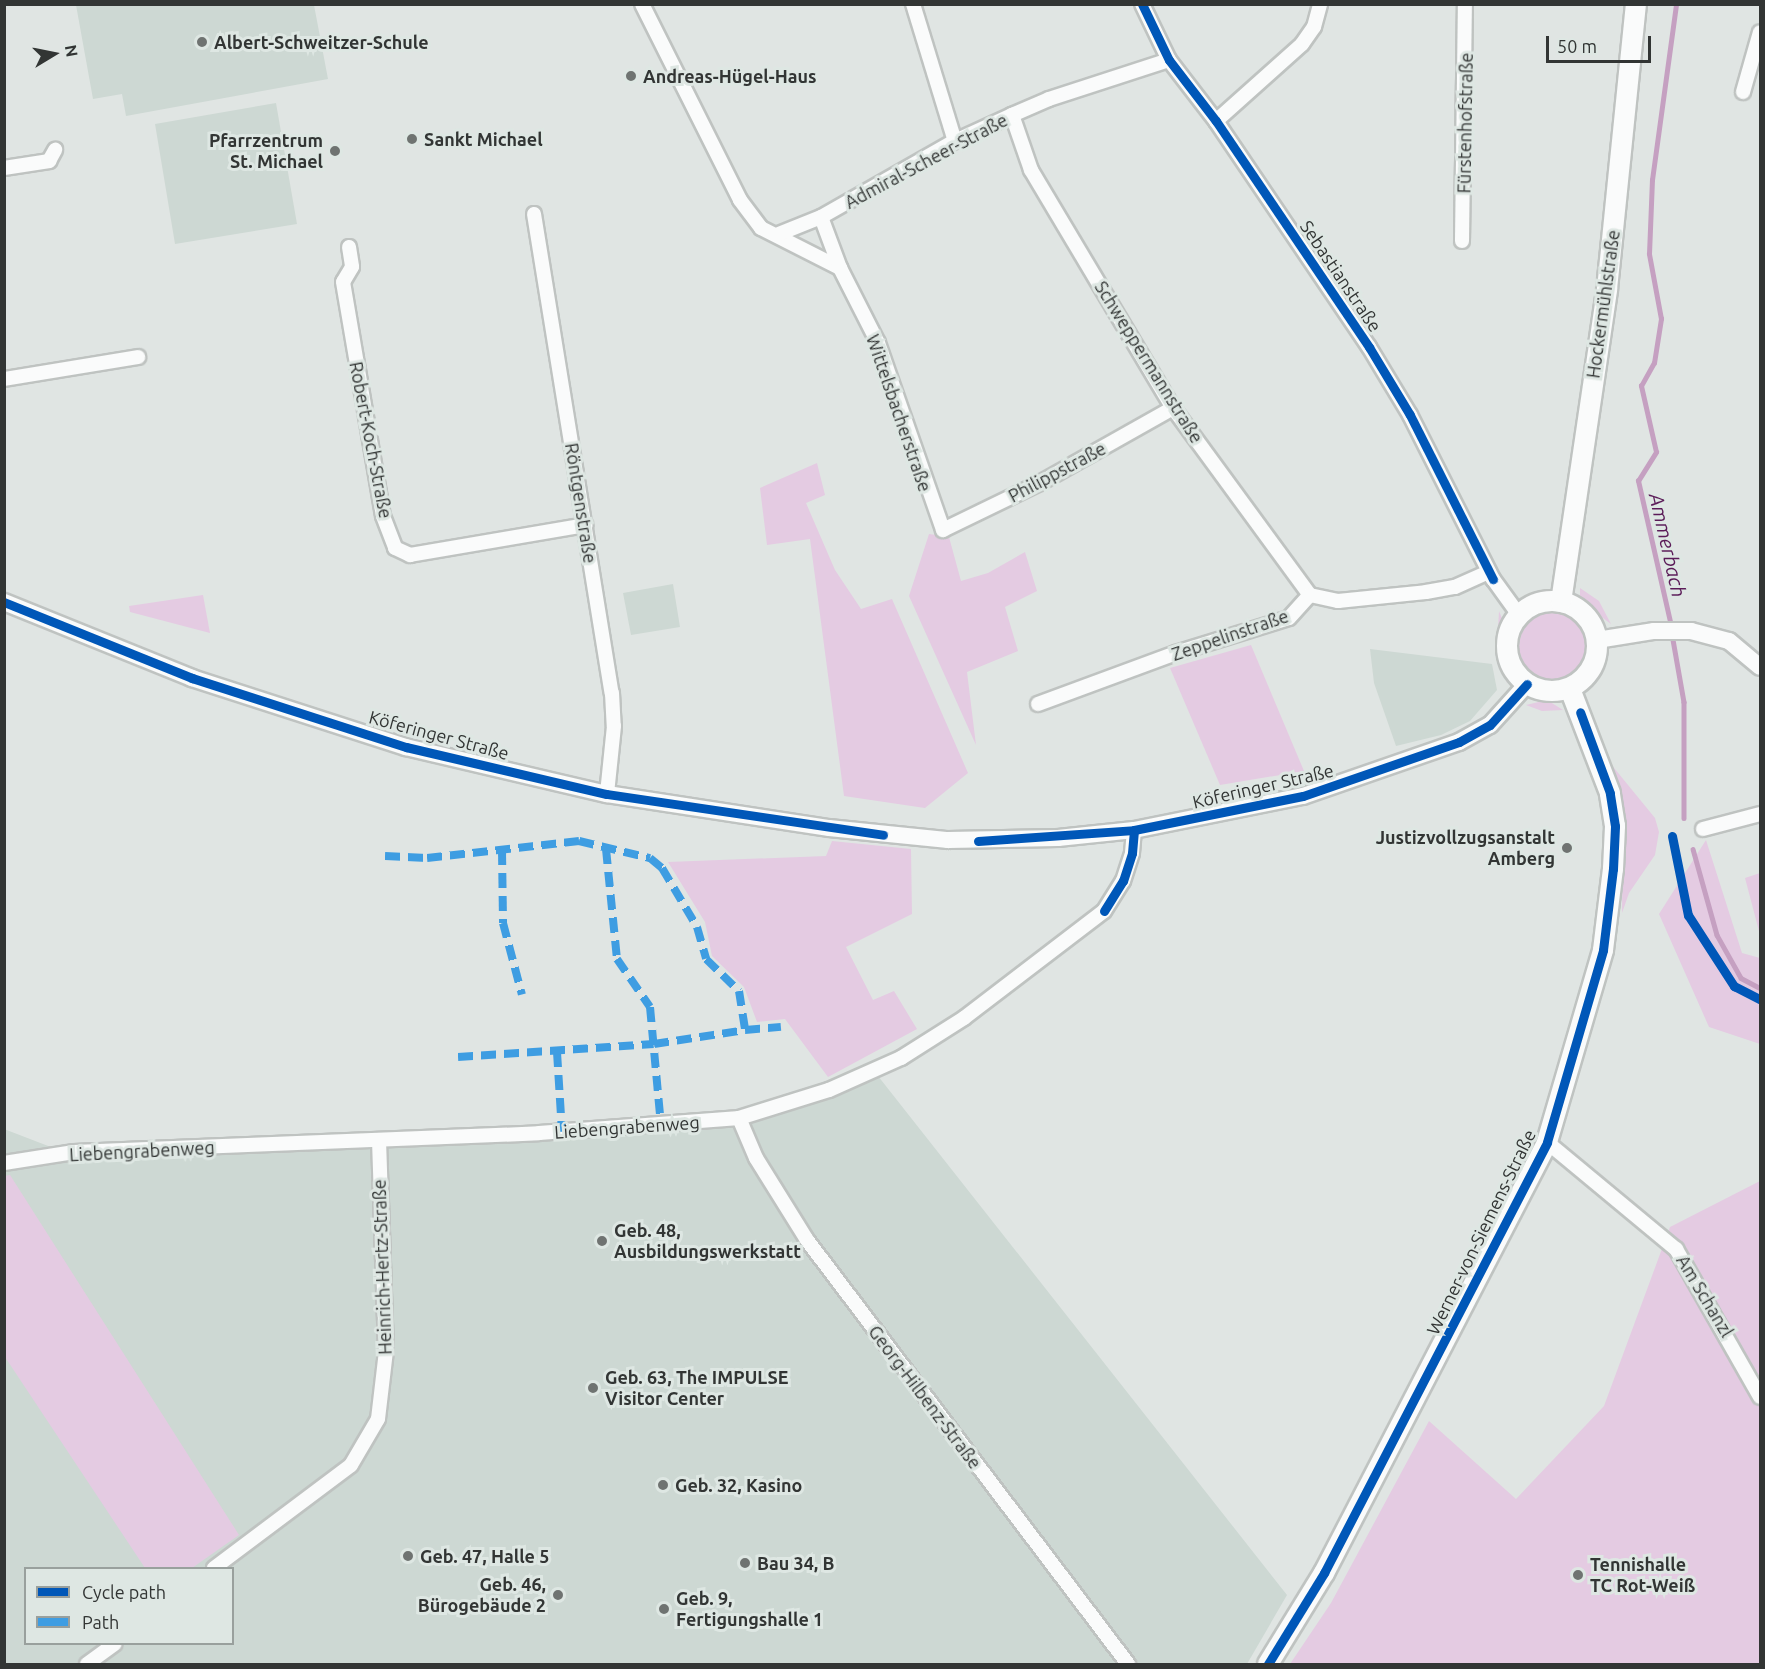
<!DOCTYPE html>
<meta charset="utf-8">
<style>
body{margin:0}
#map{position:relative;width:1765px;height:1669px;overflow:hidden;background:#e0e5e3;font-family:Ubuntu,sans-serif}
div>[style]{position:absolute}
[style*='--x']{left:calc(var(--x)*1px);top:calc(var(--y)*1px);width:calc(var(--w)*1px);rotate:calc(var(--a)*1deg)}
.built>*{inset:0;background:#cdd8d3}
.green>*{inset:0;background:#e4cbe2}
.round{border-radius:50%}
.stream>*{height:4.5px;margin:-2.25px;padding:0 2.25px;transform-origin:2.25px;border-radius:2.25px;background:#c5a0c1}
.roads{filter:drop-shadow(2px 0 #bfc3c1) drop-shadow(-2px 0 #bfc3c1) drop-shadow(0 2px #bfc3c1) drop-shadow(0 -2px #bfc3c1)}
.minor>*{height:14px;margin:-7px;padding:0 7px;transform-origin:7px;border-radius:7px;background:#fafbfb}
.tertiary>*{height:16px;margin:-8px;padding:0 8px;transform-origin:8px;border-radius:8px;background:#fafbfb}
.secondary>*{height:20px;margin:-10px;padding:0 10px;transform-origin:10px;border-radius:10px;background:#fafbfb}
.secondary>.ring{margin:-10px;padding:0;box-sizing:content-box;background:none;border:20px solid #fafbfb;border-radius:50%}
.quiet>*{height:8px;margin-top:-4px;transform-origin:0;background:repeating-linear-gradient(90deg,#3e9de2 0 15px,transparent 0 23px)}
.cycleway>*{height:9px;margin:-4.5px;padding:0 4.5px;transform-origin:4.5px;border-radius:4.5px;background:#0057b8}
.dots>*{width:16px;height:16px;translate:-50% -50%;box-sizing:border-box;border:3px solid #dee7e3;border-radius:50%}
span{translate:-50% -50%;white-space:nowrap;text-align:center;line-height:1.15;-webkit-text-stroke:6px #dee7e3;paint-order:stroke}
.poi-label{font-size:18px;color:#323534;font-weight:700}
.left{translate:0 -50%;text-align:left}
.right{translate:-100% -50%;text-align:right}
.street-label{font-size:18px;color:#323534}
.water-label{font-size:20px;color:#5b1b58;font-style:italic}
.frame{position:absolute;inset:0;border:6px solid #323534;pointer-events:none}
.legend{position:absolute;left:24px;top:1567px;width:210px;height:78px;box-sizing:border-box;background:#dee7e3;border:2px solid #99a09d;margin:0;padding:8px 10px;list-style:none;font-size:18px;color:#323534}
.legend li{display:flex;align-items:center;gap:12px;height:30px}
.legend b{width:30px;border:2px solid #99a09d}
.north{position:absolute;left:24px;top:24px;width:60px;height:60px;-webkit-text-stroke:4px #dee7e3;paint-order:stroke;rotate:80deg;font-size:16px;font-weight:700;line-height:24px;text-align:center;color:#323534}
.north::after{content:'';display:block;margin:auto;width:21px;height:27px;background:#323534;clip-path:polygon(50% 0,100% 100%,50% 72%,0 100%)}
.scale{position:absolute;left:1546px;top:36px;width:105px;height:27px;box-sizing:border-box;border:3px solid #323534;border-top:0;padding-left:8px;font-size:18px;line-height:21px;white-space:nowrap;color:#323534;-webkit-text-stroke:4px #dee7e3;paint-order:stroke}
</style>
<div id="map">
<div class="built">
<i style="clip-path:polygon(76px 5px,314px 5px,328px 79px,126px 116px,122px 94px,93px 99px)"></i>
<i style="clip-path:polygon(276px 103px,297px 224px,175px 244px,155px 124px)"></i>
<i style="clip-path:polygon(673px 584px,680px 627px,631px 635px,623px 593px)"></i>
<i style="clip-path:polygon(1370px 649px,1492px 664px,1497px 690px,1470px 721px,1441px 735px,1396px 746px,1374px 683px)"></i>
<i style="clip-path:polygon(evenodd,878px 1076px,1287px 1595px,1247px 1664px,5px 1664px,4px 1129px,82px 1159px,738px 1127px,878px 1076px,26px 1568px,232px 1568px,232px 1644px,26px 1644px,26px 1568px)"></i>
</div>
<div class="green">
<i style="clip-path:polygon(817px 463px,825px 495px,806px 503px,835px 570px,861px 609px,892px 599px,968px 773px,925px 808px,844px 796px,810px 539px,767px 545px,760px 488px)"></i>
<i style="clip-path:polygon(929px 534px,949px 537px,961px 581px,988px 573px,1025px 552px,1037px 591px,1005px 607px,1018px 651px,967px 672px,976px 745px,909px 596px)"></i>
<i style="clip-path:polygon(1580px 588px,1599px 601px,1611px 624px,1588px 607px,1580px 598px)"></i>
<i style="clip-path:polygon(203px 595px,210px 633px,130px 612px,129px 606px)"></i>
<i style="clip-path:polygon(1499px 611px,1503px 621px,1500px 649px,1507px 684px,1497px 648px)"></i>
<i class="round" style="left:1519px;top:612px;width:70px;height:70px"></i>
<i style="clip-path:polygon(1251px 645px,1304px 771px,1220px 785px,1170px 668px)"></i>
<i style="clip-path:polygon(1547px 700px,1563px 710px,1542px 711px,1526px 705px)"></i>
<i style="clip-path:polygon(1610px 763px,1655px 818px,1659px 832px,1655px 855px,1629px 893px,1622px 913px,1623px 818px)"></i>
<i style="clip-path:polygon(1706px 840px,1742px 953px,1760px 958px,1760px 1044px,1709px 1027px,1659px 914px)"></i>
<i style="clip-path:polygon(832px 841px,911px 849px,912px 914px,846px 947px,873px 1000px,894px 991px,917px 1029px,828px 1077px,785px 1019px,757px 1022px,744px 987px,712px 956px,705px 922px,668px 862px,826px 856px)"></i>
<i style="clip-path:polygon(1760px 873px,1760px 935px,1745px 878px)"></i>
<i style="clip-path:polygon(10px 1175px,239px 1535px,192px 1568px,145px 1568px,5px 1357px,4px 1176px)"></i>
<i style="clip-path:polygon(1760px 1181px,1760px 1664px,1290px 1664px,1331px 1603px,1429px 1421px,1516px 1499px,1604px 1406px,1670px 1227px)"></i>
</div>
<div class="stream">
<i style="--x:1671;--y:626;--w:149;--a:-102.8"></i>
<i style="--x:1638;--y:481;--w:34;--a:-58"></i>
<i style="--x:1656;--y:452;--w:68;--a:-102.8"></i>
<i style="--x:1641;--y:386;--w:26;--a:-61"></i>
<i style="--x:1654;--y:363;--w:45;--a:-81"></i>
<i style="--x:1661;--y:319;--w:66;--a:-100.5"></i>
<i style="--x:1649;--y:254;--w:74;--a:-87.7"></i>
<i style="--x:1652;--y:180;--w:178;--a:-82.2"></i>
<i style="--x:1672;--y:634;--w:69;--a:80"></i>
<i style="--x:1684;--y:702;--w:116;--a:90"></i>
<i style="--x:1693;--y:849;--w:89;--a:74.4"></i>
<i style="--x:1717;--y:935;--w:49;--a:60.8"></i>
<i style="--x:1741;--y:978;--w:21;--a:28"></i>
</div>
<div class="roads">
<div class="minor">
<i style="--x:642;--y:4;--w:219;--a:63.4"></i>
<i style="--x:740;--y:200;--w:35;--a:53"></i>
<i style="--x:761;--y:228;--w:89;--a:26.9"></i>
<i style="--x:840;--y:268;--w:54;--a:-110.4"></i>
<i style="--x:821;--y:217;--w:45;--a:158"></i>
<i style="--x:913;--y:4;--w:143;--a:73"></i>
<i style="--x:1142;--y:4;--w:62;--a:64.3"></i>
<i style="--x:1169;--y:60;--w:77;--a:52.4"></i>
<i style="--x:1216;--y:121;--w:273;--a:55.9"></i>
<i style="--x:1369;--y:347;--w:79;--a:58.9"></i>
<i style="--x:1410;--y:415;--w:184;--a:63.2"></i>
<i style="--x:1493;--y:579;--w:44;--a:54.2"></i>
<i style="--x:1743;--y:92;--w:62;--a:-74.2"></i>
<i style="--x:1012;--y:115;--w:58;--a:70.9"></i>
<i style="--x:1031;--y:170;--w:277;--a:59.2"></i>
<i style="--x:1173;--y:408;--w:232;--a:53.8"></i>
<i style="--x:1216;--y:121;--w:115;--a:-41.8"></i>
<i style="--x:1302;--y:44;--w:21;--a:-55"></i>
<i style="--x:1314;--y:27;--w:24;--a:-75"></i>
<i style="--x:4;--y:168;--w:46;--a:-8.8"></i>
<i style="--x:49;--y:161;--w:13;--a:-61"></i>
<i style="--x:534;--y:214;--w:485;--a:80.8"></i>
<i style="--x:612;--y:693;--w:33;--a:87"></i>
<i style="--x:614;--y:726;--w:68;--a:95.9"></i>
<i style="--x:821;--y:217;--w:154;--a:-29.6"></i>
<i style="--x:955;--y:141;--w:63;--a:-24.5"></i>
<i style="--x:1012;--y:115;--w:40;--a:-23.4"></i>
<i style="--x:1049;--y:99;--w:126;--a:-18"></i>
<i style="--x:1462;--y:241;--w:237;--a:-89.3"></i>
<i style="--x:349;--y:247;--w:20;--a:81"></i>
<i style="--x:352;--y:267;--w:17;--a:121"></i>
<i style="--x:343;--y:282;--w:237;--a:80.3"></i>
<i style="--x:383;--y:516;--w:34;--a:69"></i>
<i style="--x:395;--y:548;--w:17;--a:25"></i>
<i style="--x:410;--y:555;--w:178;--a:-9.7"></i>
<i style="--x:840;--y:268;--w:84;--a:63.1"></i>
<i style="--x:878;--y:343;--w:198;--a:70.8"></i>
<i style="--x:943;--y:530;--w:108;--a:-25.9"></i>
<i style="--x:1040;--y:483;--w:153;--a:-29.4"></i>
<i style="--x:4;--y:379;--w:136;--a:-9.3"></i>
<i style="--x:1038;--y:704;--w:147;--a:-20.3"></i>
<i style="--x:1176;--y:653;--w:118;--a:-17.2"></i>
<i style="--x:1289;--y:618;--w:31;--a:-48"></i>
<i style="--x:1310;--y:595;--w:29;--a:12"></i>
<i style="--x:1338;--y:601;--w:88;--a:-5.8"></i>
<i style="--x:1426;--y:592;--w:29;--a:-10"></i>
<i style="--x:1455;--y:587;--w:37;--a:-24"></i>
<i style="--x:1703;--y:829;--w:59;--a:-14.7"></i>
<i style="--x:739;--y:1118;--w:43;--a:67"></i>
<i style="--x:756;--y:1158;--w:97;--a:58.1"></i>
<i style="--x:807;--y:1240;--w:532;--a:52.87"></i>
<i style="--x:1547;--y:1142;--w:168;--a:39.7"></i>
<i style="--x:1676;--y:1249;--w:170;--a:60.4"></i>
<i style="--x:4;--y:1163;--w:71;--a:-8.9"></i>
<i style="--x:74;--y:1152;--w:465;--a:-2.3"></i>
<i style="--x:539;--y:1133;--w:201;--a:-4.3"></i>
<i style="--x:739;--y:1118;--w:94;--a:-17.3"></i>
<i style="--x:829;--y:1090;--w:79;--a:-24"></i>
<i style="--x:901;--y:1058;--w:75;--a:-32.4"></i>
<i style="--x:964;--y:1018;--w:176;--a:-37.4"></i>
<i style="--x:1104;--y:911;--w:36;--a:-58"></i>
<i style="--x:1123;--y:881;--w:29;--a:-72"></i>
<i style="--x:1132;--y:853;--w:23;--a:-85"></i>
<i style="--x:214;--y:1568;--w:171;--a:-36.9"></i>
<i style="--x:351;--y:1465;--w:53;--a:-59.6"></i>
<i style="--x:378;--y:1419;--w:68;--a:-83.3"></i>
<i style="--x:386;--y:1351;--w:210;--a:-91.9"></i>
<i style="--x:87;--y:1664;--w:34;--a:-36"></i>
</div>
<div class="tertiary">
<i style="--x:4;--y:602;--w:203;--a:22"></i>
<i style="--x:192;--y:678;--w:225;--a:17.9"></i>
<i style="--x:406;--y:747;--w:206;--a:13.2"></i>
<i style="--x:607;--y:794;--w:225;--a:8.7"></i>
<i style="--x:829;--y:828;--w:120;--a:5.8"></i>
<i style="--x:948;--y:840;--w:110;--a:-1"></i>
<i style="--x:1058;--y:838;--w:76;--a:-6"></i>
<i style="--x:1134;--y:830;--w:172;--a:-11.4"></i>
<i style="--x:1303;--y:796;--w:165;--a:-19.1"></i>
<i style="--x:1459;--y:742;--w:35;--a:-29"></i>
<i style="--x:1490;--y:725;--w:55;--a:-47.9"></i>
<i style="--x:1597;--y:640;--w:58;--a:-9"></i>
<i style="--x:1654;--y:631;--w:37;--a:0"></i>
<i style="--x:1691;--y:631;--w:39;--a:15"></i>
<i style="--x:1729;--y:641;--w:40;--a:40"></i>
</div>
<div class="secondary">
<i class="ring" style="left:1507px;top:601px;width:70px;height:70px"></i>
<i style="--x:1561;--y:602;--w:316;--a:-81.6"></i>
<i style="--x:1607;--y:289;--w:286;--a:-84.2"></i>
<i style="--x:1268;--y:1664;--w:107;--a:-58.4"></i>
<i style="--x:1324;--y:1573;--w:485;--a:-62.6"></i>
<i style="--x:1547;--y:1142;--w:200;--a:-73.7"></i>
<i style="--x:1603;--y:950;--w:82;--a:-83"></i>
<i style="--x:1613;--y:869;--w:43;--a:-87.3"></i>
<i style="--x:1615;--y:826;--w:33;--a:-99"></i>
<i style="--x:1610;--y:793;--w:111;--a:-111"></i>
</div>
</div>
<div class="quiet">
<i style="--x:606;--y:849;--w:111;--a:84.3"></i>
<i style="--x:617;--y:959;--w:58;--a:55.5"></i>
<i style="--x:650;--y:1007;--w:119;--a:84.7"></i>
<i style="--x:502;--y:850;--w:73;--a:89.2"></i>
<i style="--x:503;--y:923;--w:74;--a:75.2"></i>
<i style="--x:385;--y:856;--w:42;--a:2.7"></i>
<i style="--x:427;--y:858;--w:153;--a:-6.4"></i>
<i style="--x:579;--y:841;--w:73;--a:13.5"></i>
<i style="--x:650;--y:858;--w:16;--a:40"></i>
<i style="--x:662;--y:868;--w:69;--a:59.3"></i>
<i style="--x:697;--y:927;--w:33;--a:74"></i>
<i style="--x:706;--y:959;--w:46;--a:44.1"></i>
<i style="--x:739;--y:991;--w:39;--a:81"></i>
<i style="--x:745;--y:1030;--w:36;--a:-5"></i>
<i style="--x:557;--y:1052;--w:80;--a:86.4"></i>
<i style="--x:458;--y:1057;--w:196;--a:-3.8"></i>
<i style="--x:654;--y:1044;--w:92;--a:-8.7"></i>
</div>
<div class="cycleway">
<i style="--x:1142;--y:4;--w:62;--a:64.3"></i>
<i style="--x:1169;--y:60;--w:77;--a:52.4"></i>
<i style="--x:1216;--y:121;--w:273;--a:55.9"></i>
<i style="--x:1369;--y:347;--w:79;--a:58.9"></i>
<i style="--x:1410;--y:415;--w:184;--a:63.2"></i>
<i style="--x:4;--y:602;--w:203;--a:22"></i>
<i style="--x:192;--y:678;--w:225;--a:17.9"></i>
<i style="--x:406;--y:747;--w:206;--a:13.2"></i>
<i style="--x:607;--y:794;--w:279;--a:8.4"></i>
<i style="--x:1672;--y:836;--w:81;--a:78.6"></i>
<i style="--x:1688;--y:915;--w:85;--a:57.1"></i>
<i style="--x:1734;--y:986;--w:29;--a:27"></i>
<i style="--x:978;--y:841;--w:156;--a:-4"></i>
<i style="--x:1134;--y:830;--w:172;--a:-11.4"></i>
<i style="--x:1303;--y:796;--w:165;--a:-19.1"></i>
<i style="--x:1459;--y:742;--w:35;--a:-29"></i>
<i style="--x:1490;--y:725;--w:55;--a:-47.9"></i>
<i style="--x:1104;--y:911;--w:36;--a:-58"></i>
<i style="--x:1123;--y:881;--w:29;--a:-72"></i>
<i style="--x:1132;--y:853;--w:23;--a:-85"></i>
<i style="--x:1268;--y:1664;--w:107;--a:-58.4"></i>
<i style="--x:1324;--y:1573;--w:485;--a:-62.6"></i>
<i style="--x:1547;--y:1142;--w:200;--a:-73.7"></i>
<i style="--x:1603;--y:950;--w:82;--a:-83"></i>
<i style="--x:1613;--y:869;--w:43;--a:-87.3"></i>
<i style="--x:1615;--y:826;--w:33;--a:-99"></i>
<i style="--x:1610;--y:793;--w:86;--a:-110.3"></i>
</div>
<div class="dots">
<i style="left:202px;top:42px;background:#6f7371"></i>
<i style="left:631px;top:76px;background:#6f7371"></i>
<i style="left:412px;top:139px;background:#6f7371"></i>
<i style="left:335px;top:151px;background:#6f7371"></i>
<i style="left:1567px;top:848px;background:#6f7371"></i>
<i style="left:602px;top:1241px;background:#6f7371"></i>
<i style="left:593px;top:1388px;background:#6f7371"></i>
<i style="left:663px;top:1485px;background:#6f7371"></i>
<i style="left:408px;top:1556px;background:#6f7371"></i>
<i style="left:745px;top:1563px;background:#6f7371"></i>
<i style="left:1578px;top:1575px;background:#6f7371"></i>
<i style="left:558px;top:1595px;background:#6f7371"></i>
<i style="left:664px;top:1609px;background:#6f7371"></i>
</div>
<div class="poi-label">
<span class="left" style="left:214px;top:42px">Albert-Schweitzer-Schule</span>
<span class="left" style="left:643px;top:76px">Andreas-Hügel-Haus</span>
<span class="left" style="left:424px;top:139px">Sankt Michael</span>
<span class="right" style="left:323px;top:151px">Pfarrzentrum<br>St. Michael</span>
<span class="right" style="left:1555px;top:848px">Justizvollzugsanstalt<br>Amberg</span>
<span class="left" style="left:614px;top:1241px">Geb. 48,<br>Ausbildungswerkstatt</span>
<span class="left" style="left:605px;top:1388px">Geb. 63, The IMPULSE<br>Visitor Center</span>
<span class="left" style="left:675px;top:1485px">Geb. 32, Kasino</span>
<span class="left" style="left:420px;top:1556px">Geb. 47, Halle 5</span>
<span class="left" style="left:757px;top:1563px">Bau 34, B</span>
<span class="left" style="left:1590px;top:1575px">Tennishalle<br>TC Rot-Weiß</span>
<span class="right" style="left:546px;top:1595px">Geb. 46,<br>Bürogebäude 2</span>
<span class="left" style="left:676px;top:1609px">Geb. 9,<br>Fertigungshalle 1</span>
</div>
<div class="street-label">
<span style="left:1465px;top:123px;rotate:-89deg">Fürstenhofstraße</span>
<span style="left:926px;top:161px;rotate:-28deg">Admiral-Scheer-Straße</span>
<span style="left:1341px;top:276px;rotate:56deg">Sebastianstraße</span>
<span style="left:1603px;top:304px;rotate:-82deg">Hockermühlstraße</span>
<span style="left:1149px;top:362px;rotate:58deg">Schweppermannstraße</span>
<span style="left:899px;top:413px;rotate:71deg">Wittelsbacherstraße</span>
<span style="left:371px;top:440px;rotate:79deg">Robert-Koch-Straße</span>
<span style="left:1057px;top:472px;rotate:-28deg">Philippstraße</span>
<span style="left:581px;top:503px;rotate:81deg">Röntgenstraße</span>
<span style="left:1230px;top:635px;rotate:-19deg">Zeppelinstraße</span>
<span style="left:439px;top:735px;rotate:15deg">Köferinger Straße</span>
<span style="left:1263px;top:786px;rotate:-13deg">Köferinger Straße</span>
<span style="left:627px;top:1127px;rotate:-4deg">Liebengrabenweg</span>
<span style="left:142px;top:1151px;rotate:-3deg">Liebengrabenweg</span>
<span style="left:1481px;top:1232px;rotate:-64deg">Werner-von-Siemens-Straße</span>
<span style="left:382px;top:1267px;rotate:-92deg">Heinrich-Hertz-Straße</span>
<span style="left:1705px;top:1296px;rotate:59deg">Am Schanzl</span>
<span style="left:925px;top:1397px;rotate:53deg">Georg-Hilbenz-Straße</span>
</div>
<div class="water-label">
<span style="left:1668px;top:545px;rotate:77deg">Ammerbach</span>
</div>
<div class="frame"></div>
<ul class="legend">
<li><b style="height:8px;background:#0057b8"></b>Cycle path</li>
<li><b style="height:8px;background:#3e9de2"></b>Path</li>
</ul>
<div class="north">N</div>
<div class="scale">50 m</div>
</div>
